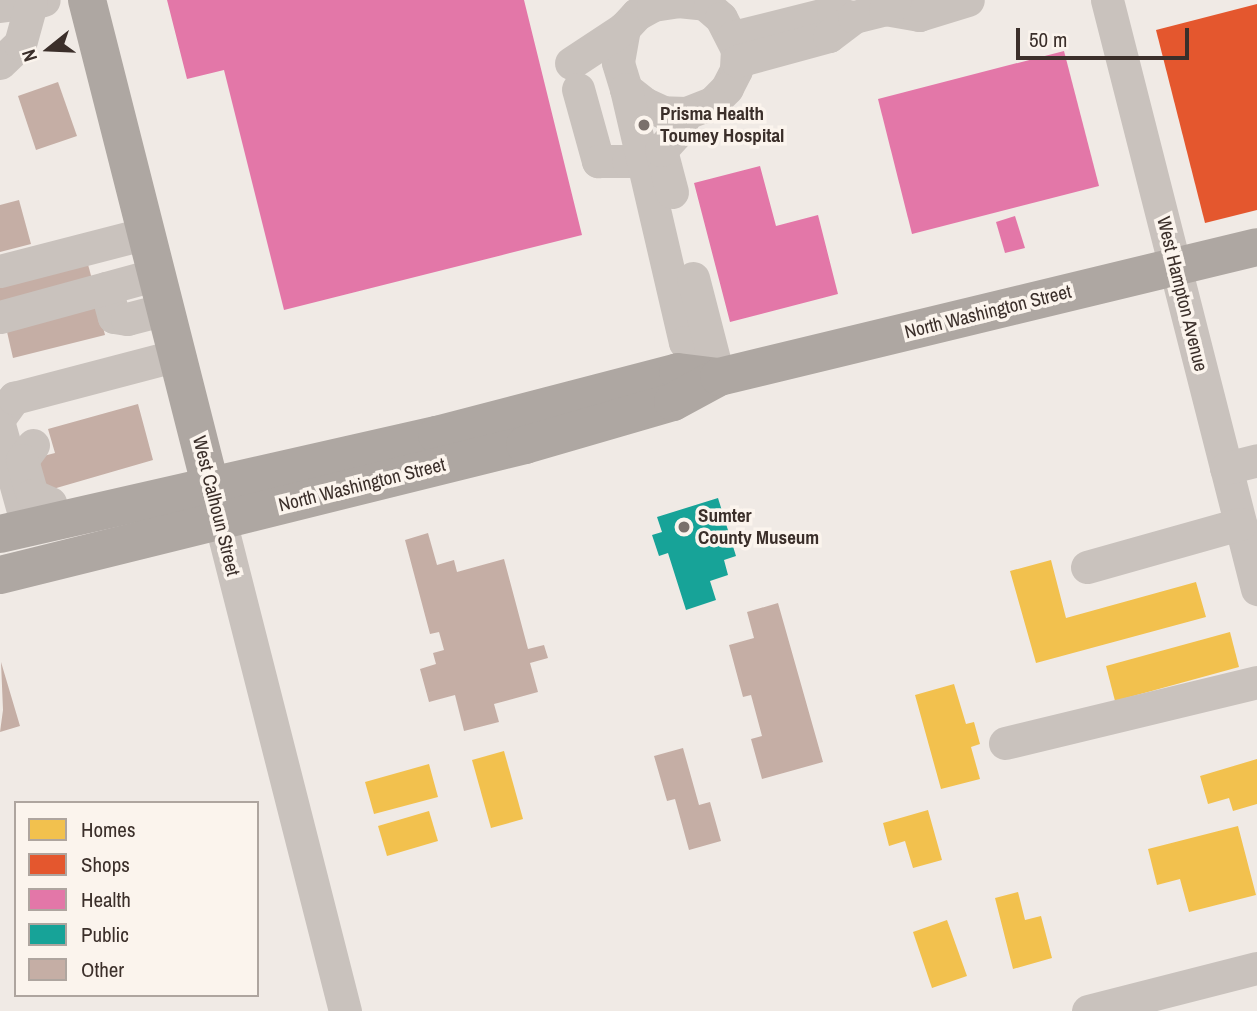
<!DOCTYPE html>
<style>
body{margin:0}
#map{position:relative;width:1257px;height:1011px;overflow:hidden;background:#f0eae5;font-family:"Archivo Narrow",sans-serif}
div>[style]{position:absolute}
[style*='--x']{left:calc(var(--x)*1px);top:calc(var(--y)*1px);width:calc(var(--w)*1px);rotate:calc(var(--a)*1deg)}
.homes>*{inset:0;background:#f2c14e}
.shops>*{inset:0;background:#e4572e}
.health>*{inset:0;background:#e377a8}
.public>*{inset:0;background:#17a398}
.building>*{inset:0;background:#c5aea5}
.minor>*{height:33px;margin:-16.5px;padding:0 16.5px;transform-origin:16.5px;border-radius:16.5px;background:#c9c2bd}
.major>*{height:38px;margin:-19px;padding:0 19px;transform-origin:19px;border-radius:19px;background:#aea7a2}
.dots>*{width:19px;height:19px;translate:-50% -50%;box-sizing:border-box;border:4px solid #fbf4ed;border-radius:50%}
span{translate:-50% -50%;white-space:nowrap;text-align:center;line-height:1.15;-webkit-text-stroke:7px #fbf4ed;paint-order:stroke}
.poi-label{font-size:19px;color:#3b2f2a;font-weight:700}
.left{translate:0 -50%;text-align:left}
.street-label{font-size:19px;color:#3b2f2a}
.legend{position:absolute;left:14px;top:801px;width:245px;height:196px;box-sizing:border-box;background:#fbf4ed;border:2px solid #aea59f;margin:0;padding:9px 12px;list-style:none;font-size:21px;color:#3b2f2a}
.legend li{display:flex;align-items:center;gap:14px;height:35px}
.legend b{width:35px;border:2px solid #aea59f}
.north{position:absolute;left:14px;top:14px;width:70px;height:70px;-webkit-text-stroke:5px #fbf4ed;paint-order:stroke;rotate:252deg;font-size:19px;font-weight:700;line-height:28px;text-align:center;color:#3b2f2a}
.north::after{content:'';display:block;margin:auto;width:24px;height:32px;background:#3b2f2a;clip-path:polygon(50% 0,100% 100%,50% 72%,0 100%)}
.scale{position:absolute;left:1016px;top:28px;width:173px;height:32px;box-sizing:border-box;border:4px solid #3b2f2a;border-top:0;padding-left:9px;font-size:21px;line-height:24px;white-space:nowrap;color:#3b2f2a;-webkit-text-stroke:5px #fbf4ed;paint-order:stroke}
</style>
<div id="map">
<div class="homes">
<i style="clip-path:polygon(1051px 560px,1066px 618px,1196px 582px,1206px 617px,1036px 663px,1010px 571px)"></i>
<i style="clip-path:polygon(1230px 632px,1239px 667px,1115px 701px,1106px 666px)"></i>
<i style="clip-path:polygon(954px 684px,966px 724px,974px 722px,980px 744px,971px 747px,980px 779px,941px 789px,915px 695px)"></i>
<i style="clip-path:polygon(504px 751px,523px 819px,491px 828px,472px 760px)"></i>
<i style="clip-path:polygon(1257px 759px,1257px 804px,1233px 811px,1229px 798px,1208px 804px,1200px 776px)"></i>
<i style="clip-path:polygon(429px 764px,438px 797px,374px 814px,365px 782px)"></i>
<i style="clip-path:polygon(928px 810px,942px 860px,913px 868px,905px 841px,889px 846px,883px 823px)"></i>
<i style="clip-path:polygon(429px 811px,438px 841px,387px 856px,378px 826px)"></i>
<i style="clip-path:polygon(1238px 826px,1256px 895px,1189px 912px,1180px 879px,1157px 885px,1148px 849px)"></i>
<i style="clip-path:polygon(1018px 892px,1025px 920px,1041px 916px,1052px 958px,1013px 969px,995px 898px)"></i>
<i style="clip-path:polygon(947px 920px,967px 976px,932px 988px,913px 932px)"></i>
</div>
<div class="shops">
<i style="clip-path:polygon(1257px 4px,1257px 210px,1205px 223px,1156px 30px)"></i>
</div>
<div class="health">
<i style="clip-path:polygon(167px 0,524px 0,582px 235px,284px 310px,224px 70px,187px 79px)"></i>
<i style="clip-path:polygon(1064px 51px,1099px 186px,912px 234px,878px 99px)"></i>
<i style="clip-path:polygon(760px 166px,776px 226px,818px 215px,838px 294px,730px 322px,694px 183px)"></i>
<i style="clip-path:polygon(1015px 216px,1025px 248px,1005px 253px,996px 222px)"></i>
</div>
<div class="public">
<i style="clip-path:polygon(718px 498px,736px 556px,724px 560px,728px 575px,710px 581px,716px 600px,686px 610px,668px 553px,659px 556px,652px 535px,662px 532px,657px 517px)"></i>
</div>
<div class="building">
<i style="clip-path:polygon(58px 82px,77px 136px,36px 150px,18px 96px)"></i>
<i style="clip-path:polygon(19px 200px,31px 244px,0 252px,0 205px)"></i>
<i style="clip-path:polygon(86px 257px,93px 283px,0 309px,0 281px)"></i>
<i style="clip-path:polygon(96px 300px,105px 335px,13px 358px,5px 323px)"></i>
<i style="clip-path:polygon(138px 404px,153px 460px,46px 491px,24px 461px,55px 453px,48px 429px)"></i>
<i style="clip-path:polygon(428px 533px,437px 565px,454px 560px,457px 572px,504px 559px,528px 649px,544px 645px,548px 658px,530px 663px,538px 692px,494px 704px,499px 722px,464px 731px,455px 695px,429px 702px,420px 669px,436px 664px,433px 653px,444px 650px,439px 632px,430px 634px,405px 540px)"></i>
<i style="clip-path:polygon(778px 603px,823px 762px,762px 779px,751px 739px,762px 736px,751px 695px,743px 697px,729px 645px,754px 638px,747px 612px)"></i>
<i style="clip-path:polygon(1px 662px,20px 726px,0 732px,3px 710px)"></i>
<i style="clip-path:polygon(683px 748px,699px 805px,710px 802px,721px 841px,689px 850px,675px 799px,667px 801px,654px 756px)"></i>
</div>
<div class="minor">
<i style="--x:1107;--y:0;--w:608;--a:75.71"></i>
<i style="--x:678;--y:1;--w:27;--a:6"></i>
<i style="--x:705;--y:4;--w:21;--a:41"></i>
<i style="--x:721;--y:18;--w:35;--a:63"></i>
<i style="--x:737;--y:49;--w:21;--a:93"></i>
<i style="--x:736;--y:70;--w:20;--a:117"></i>
<i style="--x:727;--y:88;--w:21;--a:135"></i>
<i style="--x:712;--y:103;--w:28;--a:159"></i>
<i style="--x:686;--y:113;--w:23;--a:-178"></i>
<i style="--x:663;--y:112;--w:21;--a:-155"></i>
<i style="--x:644;--y:103;--w:23;--a:-142"></i>
<i style="--x:626;--y:89;--w:28;--a:-107"></i>
<i style="--x:618;--y:62;--w:35;--a:-80"></i>
<i style="--x:624;--y:28;--w:19;--a:-47"></i>
<i style="--x:637;--y:14;--w:18;--a:-29"></i>
<i style="--x:653;--y:5;--w:25;--a:-9"></i>
<i style="--x:0;--y:6;--w:44;--a:-7.8"></i>
<i style="--x:885;--y:9;--w:35;--a:10"></i>
<i style="--x:919;--y:15;--w:51;--a:-17"></i>
<i style="--x:733;--y:37;--w:103;--a:-14"></i>
<i style="--x:833;--y:12;--w:20;--a:15"></i>
<i style="--x:737;--y:61;--w:95;--a:-15.2"></i>
<i style="--x:829;--y:36;--w:31;--a:-37"></i>
<i style="--x:854;--y:17;--w:32;--a:-14"></i>
<i style="--x:885;--y:9;--w:13;--a:-42"></i>
<i style="--x:0;--y:63;--w:28;--a:-44"></i>
<i style="--x:20;--y:44;--w:41;--a:-74.6"></i>
<i style="--x:571;--y:63;--w:64;--a:-33.4"></i>
<i style="--x:578;--y:89;--w:75;--a:74.5"></i>
<i style="--x:598;--y:161;--w:30;--a:0"></i>
<i style="--x:628;--y:161;--w:35;--a:-18"></i>
<i style="--x:626;--y:89;--w:260;--a:76.9"></i>
<i style="--x:685;--y:342;--w:49;--a:45.8"></i>
<i style="--x:672;--y:192;--w:43;--a:-104.7"></i>
<i style="--x:661;--y:150;--w:24;--a:-48"></i>
<i style="--x:677;--y:132;--w:21;--a:-65"></i>
<i style="--x:0;--y:271;--w:152;--a:-14.5"></i>
<i style="--x:693;--y:278;--w:100;--a:75.5"></i>
<i style="--x:106;--y:288;--w:30;--a:75"></i>
<i style="--x:114;--y:317;--w:13;--a:9"></i>
<i style="--x:127;--y:319;--w:40;--a:-14.4"></i>
<i style="--x:0;--y:317;--w:163;--a:-15.3"></i>
<i style="--x:0;--y:417;--w:24;--a:-54"></i>
<i style="--x:14;--y:398;--w:170;--a:-14.7"></i>
<i style="--x:0;--y:428;--w:105;--a:74.5"></i>
<i style="--x:33;--y:445;--w:19;--a:126"></i>
<i style="--x:22;--y:460;--w:36;--a:74"></i>
<i style="--x:32;--y:495;--w:20;--a:24"></i>
<i style="--x:1226;--y:468;--w:32;--a:-14"></i>
<i style="--x:220;--y:520;--w:507;--a:75.72"></i>
<i style="--x:1087;--y:567;--w:159;--a:-15.7"></i>
<i style="--x:1005;--y:743;--w:259;--a:-13.6"></i>
<i style="--x:1088;--y:1011;--w:174;--a:-14.3"></i>
</div>
<div class="major">
<i style="--x:87;--y:0;--w:524;--a:75.75"></i>
<i style="--x:0;--y:534;--w:448;--a:-12.8"></i>
<i style="--x:437;--y:435;--w:249;--a:-14.6"></i>
<i style="--x:678;--y:372;--w:39;--a:7"></i>
<i style="--x:0;--y:575;--w:541;--a:-13.91"></i>
<i style="--x:525;--y:445;--w:154;--a:-16.2"></i>
<i style="--x:673;--y:402;--w:52;--a:-28.5"></i>
<i style="--x:719;--y:377;--w:553;--a:-13.58"></i>
</div>
<div class="dots">
<i style="left:644px;top:125px;background:#7a706b"></i>
<i style="left:684px;top:527px;background:#7a706b"></i>
</div>
<div class="poi-label">
<span class="left" style="left:660px;top:125px">Prisma Health<br>Toumey Hospital</span>
<span class="left" style="left:698px;top:527px">Sumter<br>County Museum</span>
</div>
<div class="street-label">
<span style="left:1182px;top:294px;rotate:76deg">West Hampton Avenue</span>
<span style="left:988px;top:312px;rotate:-14deg">North Washington Street</span>
<span style="left:362px;top:485px;rotate:-14deg">North Washington Street</span>
<span style="left:216px;top:506px;rotate:76deg">West Calhoun Street</span>
</div>
<ul class="legend">
<li><b style="height:19px;background:#f2c14e"></b>Homes</li>
<li><b style="height:19px;background:#e4572e"></b>Shops</li>
<li><b style="height:19px;background:#e377a8"></b>Health</li>
<li><b style="height:19px;background:#17a398"></b>Public</li>
<li><b style="height:19px;background:#c5aea5"></b>Other</li>
</ul>
<div class="north">N</div>
<div class="scale">50 m</div>
</div>
